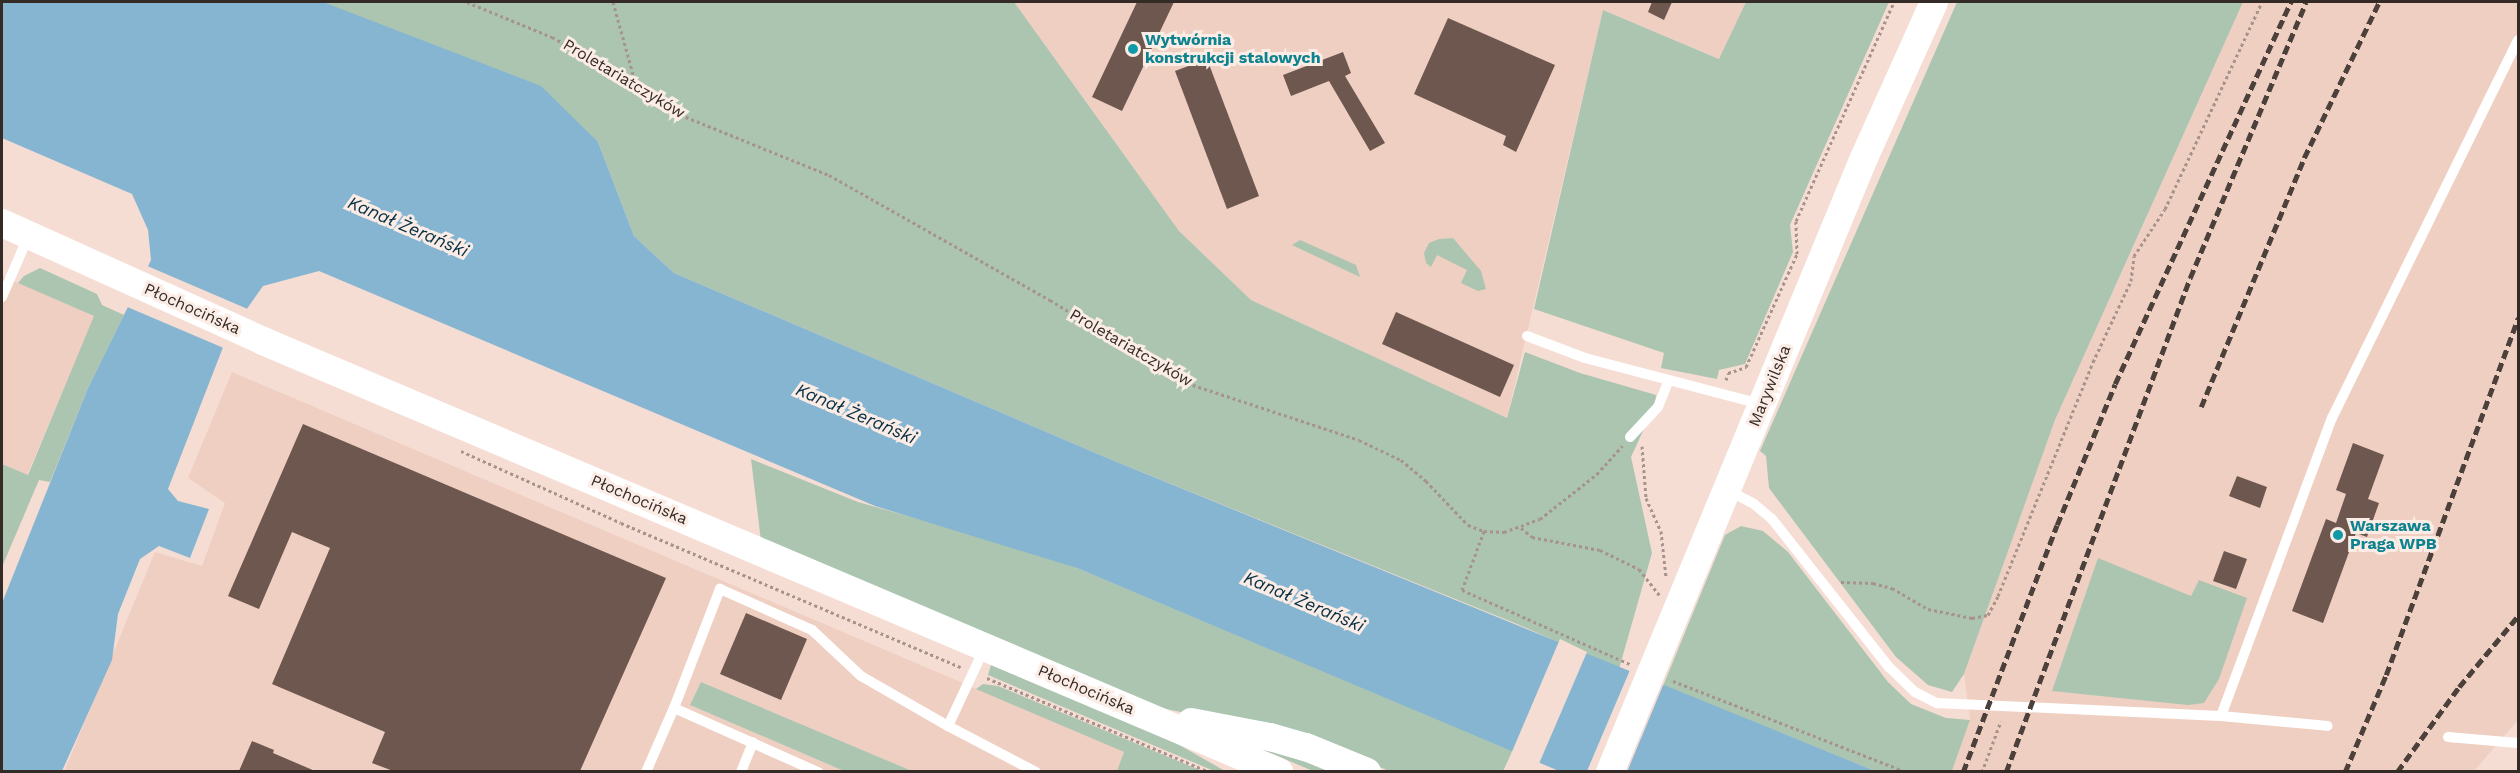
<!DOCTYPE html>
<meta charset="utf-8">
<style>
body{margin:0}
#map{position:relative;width:2520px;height:773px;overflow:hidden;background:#f6ddd3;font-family:"Work Sans",sans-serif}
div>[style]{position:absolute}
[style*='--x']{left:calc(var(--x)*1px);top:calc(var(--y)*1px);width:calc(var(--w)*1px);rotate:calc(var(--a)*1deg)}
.built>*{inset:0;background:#efcfc2}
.green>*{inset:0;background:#abc5b1}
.water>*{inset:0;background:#86b5d2}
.pier>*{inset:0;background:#f6ddd3}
.building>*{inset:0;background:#6d574f}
.path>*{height:3px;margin-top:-1.5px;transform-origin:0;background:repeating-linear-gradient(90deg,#a6938c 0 3px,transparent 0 6px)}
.lane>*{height:10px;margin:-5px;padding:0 5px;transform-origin:5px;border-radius:5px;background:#fff}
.secondary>*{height:28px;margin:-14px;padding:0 14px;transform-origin:14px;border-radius:14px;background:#fff}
.rail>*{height:4.5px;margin-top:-2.25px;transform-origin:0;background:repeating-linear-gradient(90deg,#4c403b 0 9px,transparent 0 13.5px)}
.dots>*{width:16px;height:16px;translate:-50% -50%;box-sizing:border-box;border:3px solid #fcece6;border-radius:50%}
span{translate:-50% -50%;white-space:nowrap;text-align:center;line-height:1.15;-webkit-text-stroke:6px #fcece6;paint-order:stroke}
.culture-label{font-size:16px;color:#0d838f;font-weight:700}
.left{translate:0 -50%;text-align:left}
.street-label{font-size:16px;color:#342a26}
.water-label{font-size:18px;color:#063044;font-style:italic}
.frame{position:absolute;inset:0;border:3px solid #342a26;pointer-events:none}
</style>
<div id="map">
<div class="built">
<i style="clip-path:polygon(1014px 2px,1746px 2px,1720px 59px,1603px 10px,1507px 418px,1251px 300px,1179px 231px)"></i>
<i style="clip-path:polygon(2243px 2px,2518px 2px,2518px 720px,2474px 771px,1952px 772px,1970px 720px,1964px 674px,2055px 420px)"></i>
<i style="clip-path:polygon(2px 276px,95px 316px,27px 475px,2px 464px)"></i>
<i style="clip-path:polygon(232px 372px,1125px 752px,1117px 771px,912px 771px,701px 682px,690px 705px,844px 771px,64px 772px,155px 552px,202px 566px,225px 503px,188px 478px)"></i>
</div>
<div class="green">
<i style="clip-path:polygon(323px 2px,1014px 2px,1179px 231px,1251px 300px,1507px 418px,1525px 352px,1580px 373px,1656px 395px,1655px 405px,1631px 457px,1652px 553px,1619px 669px,1517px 624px,1112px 460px,674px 273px,634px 236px,598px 142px)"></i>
<i style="clip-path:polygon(1746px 2px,1889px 2px,1790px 225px,1793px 252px,1745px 364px,1719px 370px,1717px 379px,1661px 368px,1664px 353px,1534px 309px,1603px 10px,1719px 59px)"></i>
<i style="clip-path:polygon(1957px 2px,2243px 2px,2055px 420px,1964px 674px,1952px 692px,1928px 685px,1896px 657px,1769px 488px,1766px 456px,1760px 451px)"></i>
<i style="clip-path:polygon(1453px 238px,1481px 271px,1486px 289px,1478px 291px,1461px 283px,1467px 270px,1437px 255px,1431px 267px,1426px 263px,1424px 253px,1429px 243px,1439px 239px)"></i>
<i style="clip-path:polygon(1300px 240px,1356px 265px,1360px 277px,1292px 245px)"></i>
<i style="clip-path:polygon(40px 268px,97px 294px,102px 305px,124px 315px,88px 388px,50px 482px,39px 480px,2px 567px,2px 464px,28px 475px,94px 316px,18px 283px,24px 276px)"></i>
<i style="clip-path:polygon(751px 459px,858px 502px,1007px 544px,1010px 540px,1513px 750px,1503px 771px,1389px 771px,1366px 761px,1256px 727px,1156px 707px,761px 541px)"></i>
<i style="clip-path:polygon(1741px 526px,1763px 531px,1788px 552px,1888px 682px,1911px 704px,1946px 718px,1970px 720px,1952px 771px,1875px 771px,1663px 686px,1725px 535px)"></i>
<i style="clip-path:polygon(2098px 558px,2191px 596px,2199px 580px,2247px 598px,2219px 679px,2204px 703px,2188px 705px,2052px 691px)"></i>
<i style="clip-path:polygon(991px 665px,1167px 738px,1225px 771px,1214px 771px,988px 675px)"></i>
<i style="clip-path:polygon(701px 682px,912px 771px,844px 771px,690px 705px)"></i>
<i style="clip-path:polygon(983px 684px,998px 686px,1202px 771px,1117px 771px,1124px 752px,976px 689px)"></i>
<i style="clip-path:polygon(1249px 744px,1350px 771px,1313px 771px)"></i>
</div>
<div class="water">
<i style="clip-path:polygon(2px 2px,323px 2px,541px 86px,598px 142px,634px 236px,674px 273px,1112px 460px,1875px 771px,1559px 771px,1077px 568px,875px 506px,319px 271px,263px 286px,227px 337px,168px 489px,178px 501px,209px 509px,190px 558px,159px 546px,140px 559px,118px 614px,112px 660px,62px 771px,2px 771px,2px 603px,88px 388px,151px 260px,148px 230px,132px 194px,2px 138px)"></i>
</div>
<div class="pier">
<i style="clip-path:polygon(145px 265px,250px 310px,226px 349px,125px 306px)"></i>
<i style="clip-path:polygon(1560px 639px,1587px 652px,1538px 766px,1511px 754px)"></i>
<i style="clip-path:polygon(1630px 670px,1664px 683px,1627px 772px,1587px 771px)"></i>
</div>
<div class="building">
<i style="clip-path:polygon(1137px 2px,1174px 2px,1122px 111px,1092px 97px)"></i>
<i style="clip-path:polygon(1652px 2px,1672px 2px,1664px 20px,1648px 12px)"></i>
<i style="clip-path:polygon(1448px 18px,1555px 65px,1516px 152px,1503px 145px,1506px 136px,1504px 135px,1414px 94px)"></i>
<i style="clip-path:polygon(1343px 52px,1351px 73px,1345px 76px,1385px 143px,1370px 151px,1329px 81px,1291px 96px,1283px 75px)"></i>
<i style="clip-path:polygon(1207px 59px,1259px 196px,1227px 209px,1175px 71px)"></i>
<i style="clip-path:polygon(1396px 312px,1514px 365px,1500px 397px,1382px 344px)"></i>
<i style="clip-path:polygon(303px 424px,666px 578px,580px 771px,393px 771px,372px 763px,385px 732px,272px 684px,330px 548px,292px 532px,259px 609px,228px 596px)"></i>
<i style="clip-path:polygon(2353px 443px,2384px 455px,2368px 499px,2379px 503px,2367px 537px,2356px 533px,2323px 623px,2292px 611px,2326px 519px,2336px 523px,2346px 494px,2336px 490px)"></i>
<i style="clip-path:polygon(2237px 476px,2267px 487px,2260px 508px,2229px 496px)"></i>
<i style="clip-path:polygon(2224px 551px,2247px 559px,2236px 589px,2213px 581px)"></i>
<i style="clip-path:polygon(746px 613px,807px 639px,781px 700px,720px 674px)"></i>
<i style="clip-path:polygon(252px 741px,274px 750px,273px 753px,315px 771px,239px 771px)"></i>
</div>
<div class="path">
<i style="--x:467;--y:2;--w:92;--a:22.4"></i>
<i style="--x:552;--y:37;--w:66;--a:28.9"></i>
<i style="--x:610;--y:69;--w:72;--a:34.8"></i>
<i style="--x:669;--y:110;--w:173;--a:22.1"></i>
<i style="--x:829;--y:175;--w:254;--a:29.5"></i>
<i style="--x:1050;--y:300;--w:160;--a:31.2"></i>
<i style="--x:1187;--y:383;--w:181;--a:18.3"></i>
<i style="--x:1359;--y:440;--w:47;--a:25.5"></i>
<i style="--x:1401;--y:460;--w:33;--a:40"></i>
<i style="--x:1426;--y:481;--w:61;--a:46.3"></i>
<i style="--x:1468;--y:525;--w:17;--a:21"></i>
<i style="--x:1484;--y:531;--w:20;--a:3"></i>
<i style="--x:1504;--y:532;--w:38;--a:-20"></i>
<i style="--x:1540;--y:519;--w:73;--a:-38.3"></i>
<i style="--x:1597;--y:474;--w:38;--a:-48"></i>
<i style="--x:613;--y:2;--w:86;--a:74.5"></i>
<i style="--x:1726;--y:380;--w:7;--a:-74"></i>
<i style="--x:1728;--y:373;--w:19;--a:-18"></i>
<i style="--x:1746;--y:367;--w:124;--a:-65.7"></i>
<i style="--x:1797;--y:254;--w:33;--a:-92"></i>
<i style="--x:1796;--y:221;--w:240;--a:-65.9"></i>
<i style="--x:1642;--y:446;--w:52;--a:85.6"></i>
<i style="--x:1646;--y:498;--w:36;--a:66"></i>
<i style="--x:1661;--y:531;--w:46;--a:83.8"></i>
<i style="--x:461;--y:451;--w:175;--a:24.2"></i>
<i style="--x:621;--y:523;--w:369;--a:23"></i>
<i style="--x:1521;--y:528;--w:14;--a:39"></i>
<i style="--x:1532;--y:537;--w:69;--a:10.8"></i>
<i style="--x:1600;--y:550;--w:43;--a:26"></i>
<i style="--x:1639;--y:569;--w:33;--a:52"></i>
<i style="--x:1484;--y:531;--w:63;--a:110.4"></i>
<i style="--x:1462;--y:590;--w:184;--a:23.8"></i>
<i style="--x:1841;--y:582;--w:32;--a:2"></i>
<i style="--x:1873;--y:583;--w:20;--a:15"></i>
<i style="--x:1892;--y:588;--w:42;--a:30.3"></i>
<i style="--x:1928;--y:609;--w:45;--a:11.6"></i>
<i style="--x:1972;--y:618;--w:16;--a:-11"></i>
<i style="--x:1988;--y:615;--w:21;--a:-62"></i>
<i style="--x:1998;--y:596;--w:253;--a:-67.9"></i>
<i style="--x:2093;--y:362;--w:89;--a:-64.9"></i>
<i style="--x:2131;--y:281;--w:25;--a:-83"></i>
<i style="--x:2134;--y:256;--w:56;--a:-56.6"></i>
<i style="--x:2165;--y:209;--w:229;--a:-64.9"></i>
<i style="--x:987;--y:678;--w:241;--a:22.9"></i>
<i style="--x:1673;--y:681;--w:250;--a:21.3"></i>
<i style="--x:1982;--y:772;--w:54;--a:-69.6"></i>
</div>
<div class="lane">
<i style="--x:2;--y:297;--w:65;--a:-66.6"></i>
<i style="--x:1527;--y:336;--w:62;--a:20.8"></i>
<i style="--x:1585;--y:358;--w:181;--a:14.7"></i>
<i style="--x:1630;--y:437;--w:41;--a:-47"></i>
<i style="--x:1658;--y:407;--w:29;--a:-68"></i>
<i style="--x:1729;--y:491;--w:28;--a:27"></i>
<i style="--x:1754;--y:504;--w:23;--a:40"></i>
<i style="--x:1772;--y:519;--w:189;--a:51.7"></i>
<i style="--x:1889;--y:667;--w:36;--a:44"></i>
<i style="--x:1915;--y:692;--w:25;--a:27"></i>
<i style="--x:1937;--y:703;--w:284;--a:2.6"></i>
<i style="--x:2221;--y:716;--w:107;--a:5.3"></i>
<i style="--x:985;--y:647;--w:87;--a:115.1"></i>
<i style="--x:948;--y:726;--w:99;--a:27.6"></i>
<i style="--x:674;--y:708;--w:158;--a:24"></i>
<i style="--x:2221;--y:716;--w:318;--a:-69.6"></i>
<i style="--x:2332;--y:418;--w:421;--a:-63.8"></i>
<i style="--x:2448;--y:737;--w:70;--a:4.9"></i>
<i style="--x:646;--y:772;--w:70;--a:-66.4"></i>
<i style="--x:674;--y:708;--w:128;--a:-68.9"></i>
<i style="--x:720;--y:589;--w:101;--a:24"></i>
<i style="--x:812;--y:630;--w:67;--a:43.2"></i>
<i style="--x:861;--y:676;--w:100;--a:29.9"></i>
<i style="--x:741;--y:772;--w:32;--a:-68"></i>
</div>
<div class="secondary">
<i style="--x:2;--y:223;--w:286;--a:24.3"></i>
<i style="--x:263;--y:341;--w:1104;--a:22.99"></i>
<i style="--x:1191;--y:722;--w:80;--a:10.8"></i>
<i style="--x:1270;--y:737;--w:37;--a:16"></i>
<i style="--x:1306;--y:747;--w:66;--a:22.3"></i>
<i style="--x:1610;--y:772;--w:664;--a:-67.53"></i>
<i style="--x:1864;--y:158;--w:171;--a:-65.8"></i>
</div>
<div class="rail">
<i style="--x:2201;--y:407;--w:269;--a:-67.5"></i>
<i style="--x:2304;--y:158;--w:173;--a:-64.3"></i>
<i style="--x:1963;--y:772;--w:264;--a:-69.2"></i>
<i style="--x:2057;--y:525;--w:152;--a:-67.6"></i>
<i style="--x:2115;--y:384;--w:421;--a:-65.3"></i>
<i style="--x:2006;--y:772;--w:527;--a:-69.57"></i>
<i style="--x:2190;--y:278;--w:299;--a:-67.2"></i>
<i style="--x:2345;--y:772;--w:105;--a:-67.1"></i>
<i style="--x:2386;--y:675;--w:381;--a:-69.7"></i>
<i style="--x:2397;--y:772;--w:105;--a:-53.9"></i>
<i style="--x:2459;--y:687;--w:92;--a:-50.3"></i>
</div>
<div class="dots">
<i style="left:1133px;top:49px;background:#0f9aa8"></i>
<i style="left:2338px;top:535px;background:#0f9aa8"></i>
</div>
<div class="culture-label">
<span class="left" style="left:1145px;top:49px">Wytwórnia<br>konstrukcji stalowych</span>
<span class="left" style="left:2350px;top:535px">Warszawa<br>Praga WPB</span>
</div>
<div class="street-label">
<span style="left:624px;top:79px;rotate:31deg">Proletariatczyków</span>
<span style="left:192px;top:309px;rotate:24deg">Płochocińska</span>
<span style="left:1131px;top:348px;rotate:30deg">Proletariatczyków</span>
<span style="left:1770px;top:386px;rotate:-68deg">Marywilska</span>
<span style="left:639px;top:500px;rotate:23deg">Płochocińska</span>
<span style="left:1086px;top:690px;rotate:23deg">Płochocińska</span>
</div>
<div class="water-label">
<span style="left:408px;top:227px;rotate:23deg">Kanał Żerański</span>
<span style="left:856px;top:414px;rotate:23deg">Kanał Żerański</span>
<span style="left:1304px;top:602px;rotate:23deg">Kanał Żerański</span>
</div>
<div class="frame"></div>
</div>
